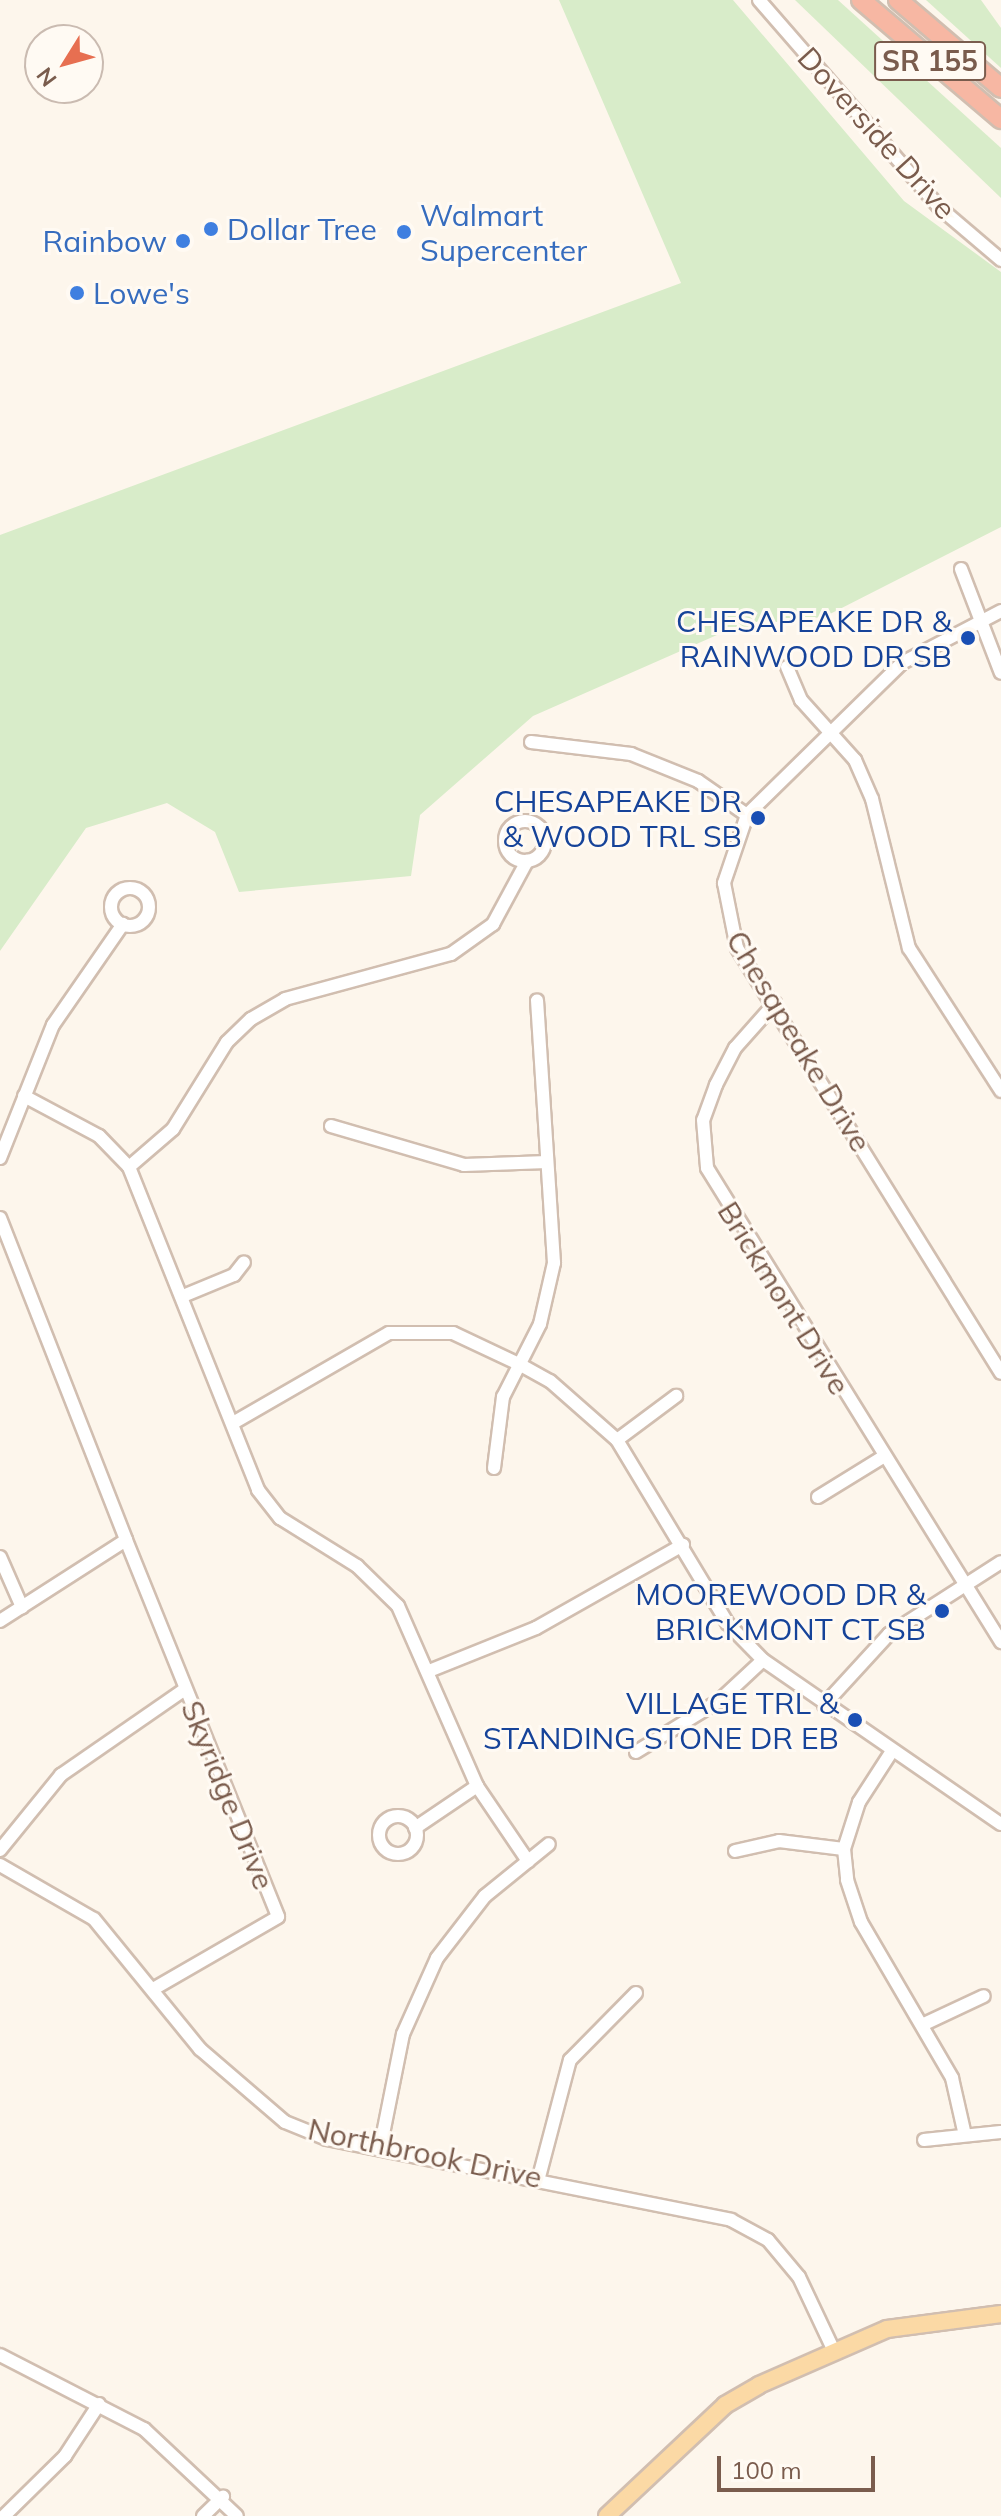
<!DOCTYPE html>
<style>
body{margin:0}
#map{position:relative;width:1001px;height:2516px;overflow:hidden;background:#fdf6ec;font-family:Mulish,sans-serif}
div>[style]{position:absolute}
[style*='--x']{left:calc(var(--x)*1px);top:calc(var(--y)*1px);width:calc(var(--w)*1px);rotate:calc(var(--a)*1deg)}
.green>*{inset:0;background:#d8ecc9}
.roads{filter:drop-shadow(2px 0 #d1beb0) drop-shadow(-2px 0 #d1beb0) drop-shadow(0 2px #d1beb0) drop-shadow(0 -2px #d1beb0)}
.minor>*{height:12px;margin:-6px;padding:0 6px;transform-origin:6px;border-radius:6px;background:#fff}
.minor>.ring{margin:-6px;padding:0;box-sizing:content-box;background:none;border:12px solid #fff;border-radius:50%}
.major>*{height:16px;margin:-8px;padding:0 8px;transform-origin:8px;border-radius:8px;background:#fbd9a5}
.highway>*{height:18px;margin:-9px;padding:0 9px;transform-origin:9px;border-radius:9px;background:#f7b7a3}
.dots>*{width:22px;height:22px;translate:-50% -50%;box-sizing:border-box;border:4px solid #fffaf3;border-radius:50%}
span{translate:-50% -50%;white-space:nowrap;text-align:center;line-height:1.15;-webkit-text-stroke:6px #fffaf3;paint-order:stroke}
.shield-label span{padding:2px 6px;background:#fffaf3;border:2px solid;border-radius:6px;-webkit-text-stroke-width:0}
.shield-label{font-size:28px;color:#7a5c4d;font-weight:700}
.street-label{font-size:30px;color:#7a5c4d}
.shop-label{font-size:30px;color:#366cbe}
.left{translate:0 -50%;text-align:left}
.right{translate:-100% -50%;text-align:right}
.transit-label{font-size:30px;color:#164399}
.north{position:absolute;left:24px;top:24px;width:80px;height:80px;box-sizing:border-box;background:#fffaf3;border:2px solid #cabbb1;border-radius:50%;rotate:233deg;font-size:22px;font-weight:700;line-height:32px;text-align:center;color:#7a5c4d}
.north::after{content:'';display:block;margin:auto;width:28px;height:36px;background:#e76f51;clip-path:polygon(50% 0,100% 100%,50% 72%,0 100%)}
.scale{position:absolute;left:717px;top:2456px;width:158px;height:36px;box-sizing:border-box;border:4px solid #7a5c4d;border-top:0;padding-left:10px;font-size:24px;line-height:28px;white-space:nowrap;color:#7a5c4d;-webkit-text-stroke:6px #fffaf3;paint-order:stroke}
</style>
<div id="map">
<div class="green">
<i style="clip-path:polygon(559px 0,733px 0,904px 201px,1001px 272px,1001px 527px,826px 616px,717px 635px,533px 716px,420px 815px,411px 876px,239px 892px,215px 832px,167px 803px,86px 828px,0 951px,0 535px,681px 283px)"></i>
<i style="clip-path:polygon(795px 0,838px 0,1001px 148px,1001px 198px)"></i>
<i style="clip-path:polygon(926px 0,981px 0,1001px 28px,1001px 68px)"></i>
</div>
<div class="roads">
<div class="minor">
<i style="--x:759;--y:0;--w:276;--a:49"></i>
<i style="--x:940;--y:208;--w:80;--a:40.4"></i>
<i style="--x:961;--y:569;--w:111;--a:69"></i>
<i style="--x:1001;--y:611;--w:112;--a:152.3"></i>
<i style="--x:902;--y:663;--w:217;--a:135.6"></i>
<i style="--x:747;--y:815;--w:72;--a:108.7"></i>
<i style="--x:724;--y:883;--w:66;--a:78.7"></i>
<i style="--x:737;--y:948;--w:500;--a:58.15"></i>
<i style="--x:787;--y:667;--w:36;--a:67"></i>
<i style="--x:801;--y:700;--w:81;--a:48"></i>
<i style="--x:855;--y:760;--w:43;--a:66.4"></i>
<i style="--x:872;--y:799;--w:154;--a:76.1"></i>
<i style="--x:909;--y:948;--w:170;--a:57.2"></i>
<i style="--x:531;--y:742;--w:101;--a:6.8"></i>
<i style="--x:631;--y:754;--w:72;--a:21.9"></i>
<i style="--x:698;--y:781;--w:60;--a:34.8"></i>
<i class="ring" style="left:505px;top:821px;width:28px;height:28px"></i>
<i class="ring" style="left:111px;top:888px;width:26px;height:26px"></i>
<i style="--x:775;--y:1003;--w:60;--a:131.6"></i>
<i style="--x:735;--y:1048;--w:42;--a:117.2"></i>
<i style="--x:716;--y:1085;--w:37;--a:110"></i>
<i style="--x:703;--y:1120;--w:48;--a:85.2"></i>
<i style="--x:707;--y:1168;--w:558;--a:58.19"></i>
<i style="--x:24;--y:1096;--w:85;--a:28.1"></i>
<i style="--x:99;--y:1136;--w:43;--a:45.9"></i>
<i style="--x:129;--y:1167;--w:348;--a:68.2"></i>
<i style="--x:258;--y:1490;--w:36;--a:52"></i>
<i style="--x:280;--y:1518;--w:91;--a:31.9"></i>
<i style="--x:357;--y:1566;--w:57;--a:44.3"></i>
<i style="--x:398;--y:1606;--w:197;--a:66.3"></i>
<i style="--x:477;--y:1786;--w:91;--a:55.8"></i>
<i style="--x:331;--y:1126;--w:139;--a:16.3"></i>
<i style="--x:464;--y:1165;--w:83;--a:-2.1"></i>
<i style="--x:0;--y:1158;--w:143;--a:-68.3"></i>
<i style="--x:53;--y:1025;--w:123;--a:-55.3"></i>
<i style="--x:129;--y:1167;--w:58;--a:-40.8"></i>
<i style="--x:173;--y:1129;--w:102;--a:-58.2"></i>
<i style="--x:227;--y:1042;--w:33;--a:-44"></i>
<i style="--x:251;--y:1019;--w:39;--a:-30"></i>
<i style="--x:285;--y:999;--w:172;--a:-15.2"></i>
<i style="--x:451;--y:954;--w:52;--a:-35.5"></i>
<i style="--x:493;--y:924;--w:72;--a:-61.6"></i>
<i style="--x:0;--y:1218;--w:346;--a:68.6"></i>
<i style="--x:126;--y:1540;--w:150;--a:147.3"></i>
<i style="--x:183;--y:1296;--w:55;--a:-22.4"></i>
<i style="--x:234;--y:1275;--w:16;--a:-52"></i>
<i style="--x:233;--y:1423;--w:180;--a:-30"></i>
<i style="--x:389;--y:1333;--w:64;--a:0"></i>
<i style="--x:453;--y:1333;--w:73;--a:25.2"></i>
<i style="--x:519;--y:1364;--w:35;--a:29"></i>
<i style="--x:550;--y:1381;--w:89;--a:41.4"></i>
<i style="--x:617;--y:1440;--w:215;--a:58.9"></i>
<i style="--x:728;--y:1624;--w:50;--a:45.8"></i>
<i style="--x:763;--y:1660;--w:289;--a:34.6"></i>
<i style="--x:617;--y:1440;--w:74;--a:-36.7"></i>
<i style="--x:494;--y:1468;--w:72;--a:-82.8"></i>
<i style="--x:503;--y:1397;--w:82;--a:-63.1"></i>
<i style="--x:540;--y:1324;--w:63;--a:-77.1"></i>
<i style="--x:554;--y:1263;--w:263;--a:-93.7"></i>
<i style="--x:818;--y:1497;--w:76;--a:-31.6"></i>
<i style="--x:126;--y:1540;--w:406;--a:68"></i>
<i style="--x:278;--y:1917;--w:142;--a:150"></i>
<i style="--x:0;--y:1557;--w:55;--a:66.3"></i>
<i style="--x:429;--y:1671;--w:115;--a:-21.9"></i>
<i style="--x:536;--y:1628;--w:169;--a:-29.5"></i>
<i style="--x:824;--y:1705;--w:96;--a:-47.5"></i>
<i style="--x:889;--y:1634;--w:133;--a:-32.7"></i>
<i style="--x:892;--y:1751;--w:61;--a:122.9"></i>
<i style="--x:859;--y:1802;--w:49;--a:107.7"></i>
<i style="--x:844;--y:1849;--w:31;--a:84"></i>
<i style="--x:847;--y:1880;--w:44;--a:71.6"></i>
<i style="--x:861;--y:1922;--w:181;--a:59.7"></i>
<i style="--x:952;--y:2078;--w:58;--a:77.2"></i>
<i style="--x:636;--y:1752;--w:97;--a:-31.6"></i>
<i style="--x:719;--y:1701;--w:60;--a:-43"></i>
<i class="ring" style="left:379px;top:1816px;width:26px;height:26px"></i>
<i style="--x:415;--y:1828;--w:75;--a:-34.1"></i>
<i style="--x:0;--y:1850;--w:97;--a:-50.9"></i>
<i style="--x:61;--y:1775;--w:151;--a:-34.7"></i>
<i style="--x:735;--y:1851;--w:45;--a:-12.8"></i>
<i style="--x:779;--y:1841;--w:65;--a:7"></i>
<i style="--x:0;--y:1865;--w:108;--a:29.9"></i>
<i style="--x:94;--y:1919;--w:168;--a:50.8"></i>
<i style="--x:200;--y:2049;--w:112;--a:40.7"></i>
<i style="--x:285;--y:2122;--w:45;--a:22"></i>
<i style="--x:327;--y:2139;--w:412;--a:11.3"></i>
<i style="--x:731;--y:2220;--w:42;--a:28.4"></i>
<i style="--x:768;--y:2240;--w:48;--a:50"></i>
<i style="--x:799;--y:2277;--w:80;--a:64.7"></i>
<i style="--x:922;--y:2025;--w:68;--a:-25.1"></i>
<i style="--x:924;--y:2140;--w:77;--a:-5.9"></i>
<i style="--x:380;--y:2149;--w:117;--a:-78.7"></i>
<i style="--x:403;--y:2034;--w:83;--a:-65.9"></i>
<i style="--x:437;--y:1958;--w:78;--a:-52.3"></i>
<i style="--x:485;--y:1896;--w:82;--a:-39.1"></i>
<i style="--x:539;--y:2177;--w:121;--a:-75.2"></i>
<i style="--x:570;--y:2060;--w:94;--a:-45.4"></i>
<i style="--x:0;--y:2355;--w:162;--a:27.2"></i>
<i style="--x:144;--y:2429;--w:127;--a:43.1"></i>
<i style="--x:4;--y:2516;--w:86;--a:-44.5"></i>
<i style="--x:65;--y:2456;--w:62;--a:-56.8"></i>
<i style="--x:203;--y:2516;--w:28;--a:-44"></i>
</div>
<div class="major">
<i style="--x:607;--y:2516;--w:162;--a:-43.2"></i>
<i style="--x:725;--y:2405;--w:39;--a:-30"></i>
<i style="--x:759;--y:2385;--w:140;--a:-23.6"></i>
<i style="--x:887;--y:2329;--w:115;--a:-7.5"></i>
</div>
<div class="highway">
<i style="--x:861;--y:0;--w:184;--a:40.4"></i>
<i style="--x:898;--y:0;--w:135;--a:40.5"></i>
</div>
</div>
<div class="dots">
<i style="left:211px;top:229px;background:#3f7fe0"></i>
<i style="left:404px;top:232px;background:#3f7fe0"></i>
<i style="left:183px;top:241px;background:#3f7fe0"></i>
<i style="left:77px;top:293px;background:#3f7fe0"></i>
<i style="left:968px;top:638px;background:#1a4fb4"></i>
<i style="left:758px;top:818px;background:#1a4fb4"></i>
<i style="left:942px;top:1611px;background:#1a4fb4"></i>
<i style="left:855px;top:1720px;background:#1a4fb4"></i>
</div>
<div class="shield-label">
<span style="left:930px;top:61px">SR 155</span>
</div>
<div class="street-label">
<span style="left:877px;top:133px;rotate:48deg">Doverside Drive</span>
<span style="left:799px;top:1041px;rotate:59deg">Chesapeake Drive</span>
<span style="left:784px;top:1298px;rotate:58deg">Brickmont Drive</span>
<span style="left:228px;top:1795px;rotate:68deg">Skyridge Drive</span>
<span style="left:425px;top:2153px;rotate:12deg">Northbrook Drive</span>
</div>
<div class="shop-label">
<span class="left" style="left:420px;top:232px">Walmart<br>Supercenter</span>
<span class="left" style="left:227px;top:229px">Dollar Tree</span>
<span class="right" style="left:167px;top:241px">Rainbow</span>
<span class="left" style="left:93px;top:293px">Lowe's</span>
</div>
<div class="transit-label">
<span class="right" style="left:952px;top:638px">CHESAPEAKE DR &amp;<br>RAINWOOD DR SB</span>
<span class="right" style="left:742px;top:818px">CHESAPEAKE DR<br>&amp; WOOD TRL SB</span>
<span class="right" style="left:926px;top:1611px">MOOREWOOD DR &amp;<br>BRICKMONT CT SB</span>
<span class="right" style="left:839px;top:1720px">VILLAGE TRL &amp;<br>STANDING STONE DR EB</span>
</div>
<div class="north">N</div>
<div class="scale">100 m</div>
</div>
